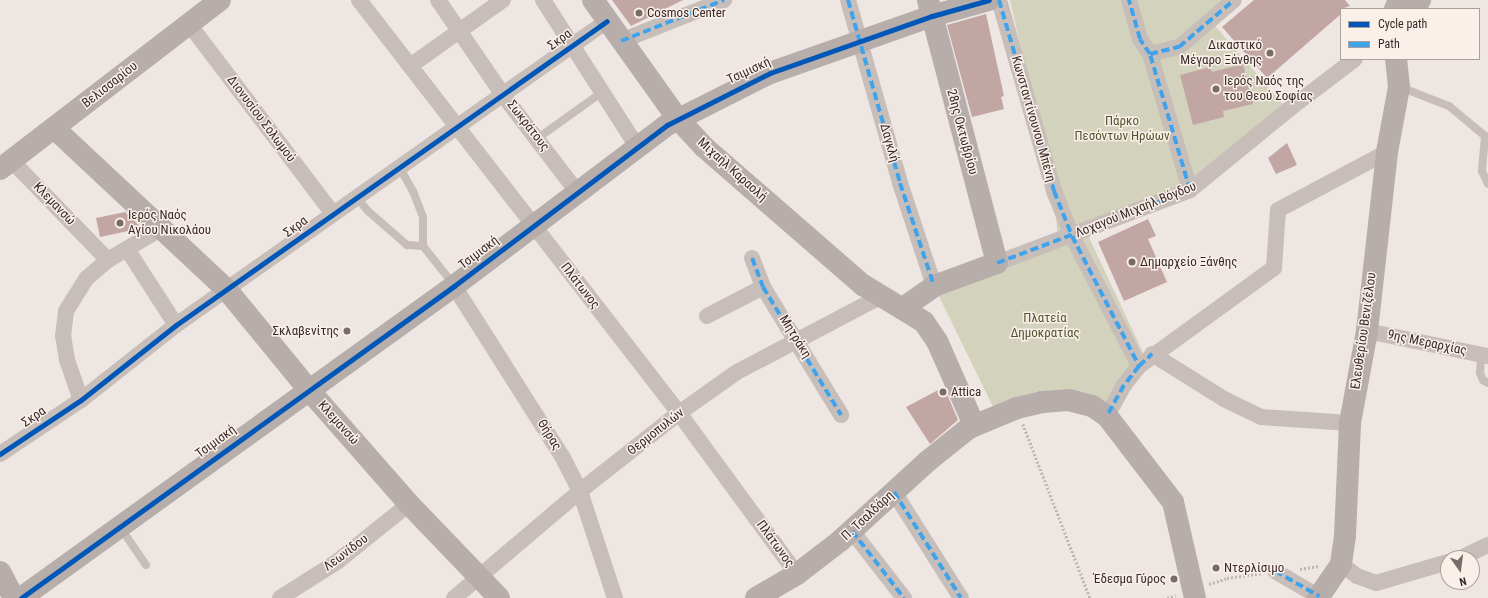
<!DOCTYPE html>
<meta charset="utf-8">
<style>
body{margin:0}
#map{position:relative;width:1488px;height:598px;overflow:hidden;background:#eee6e2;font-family:"Roboto Condensed",sans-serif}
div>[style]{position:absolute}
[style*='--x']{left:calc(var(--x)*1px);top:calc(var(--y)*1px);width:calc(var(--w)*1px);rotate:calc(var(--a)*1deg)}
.green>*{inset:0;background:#d3d2bc}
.building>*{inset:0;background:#c2a6a3}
.path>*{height:2.5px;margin-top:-1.25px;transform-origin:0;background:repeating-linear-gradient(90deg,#bfb6b3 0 2px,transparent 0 4px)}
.lane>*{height:8px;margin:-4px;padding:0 4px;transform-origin:4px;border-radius:4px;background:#c7beba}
.street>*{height:16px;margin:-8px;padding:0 8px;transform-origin:8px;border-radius:8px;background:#c7beba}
.secondary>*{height:22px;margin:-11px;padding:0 11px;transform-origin:11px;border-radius:11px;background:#b7aeab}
.quiet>*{height:4px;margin-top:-2px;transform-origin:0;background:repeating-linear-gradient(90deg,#3fa3eb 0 8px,transparent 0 12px)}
.cycleway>*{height:5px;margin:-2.5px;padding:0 2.5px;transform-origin:2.5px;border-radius:2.5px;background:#0057b8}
.dots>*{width:11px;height:11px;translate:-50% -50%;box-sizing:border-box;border:2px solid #faefe9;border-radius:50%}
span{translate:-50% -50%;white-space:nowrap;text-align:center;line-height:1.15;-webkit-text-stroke:3px #faefe9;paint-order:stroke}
.poi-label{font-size:13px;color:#382a28}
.left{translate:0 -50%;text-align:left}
.right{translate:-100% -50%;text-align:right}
.street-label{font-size:13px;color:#382a28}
.park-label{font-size:13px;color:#4f572c}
.legend{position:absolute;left:1340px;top:8px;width:140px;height:52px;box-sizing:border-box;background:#faefe9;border:1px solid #aca09c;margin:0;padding:5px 7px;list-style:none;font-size:12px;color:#382a28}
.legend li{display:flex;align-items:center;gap:8px;height:20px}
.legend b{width:20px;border:1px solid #aca09c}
.north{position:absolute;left:1440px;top:550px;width:40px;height:40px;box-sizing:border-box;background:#faefe9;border:1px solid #aca09c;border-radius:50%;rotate:166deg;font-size:11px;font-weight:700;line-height:16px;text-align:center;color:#382a28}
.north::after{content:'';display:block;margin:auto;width:14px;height:18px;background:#786c69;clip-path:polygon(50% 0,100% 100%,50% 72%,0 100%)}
</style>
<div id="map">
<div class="green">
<i style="clip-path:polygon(1010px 0,1234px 0,1210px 20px,1288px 110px,1190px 190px,1086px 231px,1146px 359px,1107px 416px,1069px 400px,997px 415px,934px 286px,1058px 241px,1054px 191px)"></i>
</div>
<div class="building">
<i style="clip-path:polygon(612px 0,683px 0,631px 26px)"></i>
<i style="clip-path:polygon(1254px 0,1345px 0,1350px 6px,1341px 9px,1341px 14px,1267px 78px,1222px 27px)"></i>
<i style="clip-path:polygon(986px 14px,1004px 96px,1001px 97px,1004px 109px,972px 117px,947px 25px)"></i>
<i style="clip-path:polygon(1243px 64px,1253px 104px,1223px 111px,1224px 117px,1193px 125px,1180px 75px,1210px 67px,1212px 72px)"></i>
<i style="clip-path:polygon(1287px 143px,1297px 165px,1276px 174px,1268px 158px)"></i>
<i style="clip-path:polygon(125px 212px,142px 228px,100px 237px,96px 218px)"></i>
<i style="clip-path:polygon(1148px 219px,1156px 236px,1148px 239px,1167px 282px,1124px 301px,1098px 242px)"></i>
<i style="clip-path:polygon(944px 387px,958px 420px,930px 444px,906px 407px)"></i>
</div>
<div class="path">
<i style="--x:1023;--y:424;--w:186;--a:68.9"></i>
<i style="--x:1300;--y:569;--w:19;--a:-9"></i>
<i style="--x:1209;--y:584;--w:19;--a:-18"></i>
<i style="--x:1227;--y:578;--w:34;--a:-8"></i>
<i style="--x:1167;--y:598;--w:9;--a:-18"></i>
</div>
<div class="lane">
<i style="--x:1400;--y:87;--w:53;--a:21.2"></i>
<i style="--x:1449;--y:106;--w:47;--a:39.8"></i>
<i style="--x:1485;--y:136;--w:35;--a:95"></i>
<i style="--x:1482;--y:171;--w:14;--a:65"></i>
<i style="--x:538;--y:138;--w:79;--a:-35.7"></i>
<i style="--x:400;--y:168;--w:26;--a:61"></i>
<i style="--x:413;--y:191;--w:28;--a:69"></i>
<i style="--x:423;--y:217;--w:29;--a:90"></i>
<i style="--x:357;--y:198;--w:17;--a:50"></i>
<i style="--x:368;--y:211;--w:52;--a:41.1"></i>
<i style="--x:407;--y:245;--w:16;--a:4"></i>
<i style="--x:423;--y:246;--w:50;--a:51.5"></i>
<i style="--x:1481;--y:355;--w:18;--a:93"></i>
<i style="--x:1480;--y:373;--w:8;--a:67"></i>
<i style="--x:1483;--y:380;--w:6;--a:31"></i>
<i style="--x:120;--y:527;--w:46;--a:55.6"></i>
</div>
<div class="street">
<i style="--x:359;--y:0;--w:522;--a:52.23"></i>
<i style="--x:679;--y:413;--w:200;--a:53.8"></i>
<i style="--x:438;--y:0;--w:115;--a:55.6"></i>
<i style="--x:503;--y:95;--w:123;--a:52.6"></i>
<i style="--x:543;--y:0;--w:176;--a:57.3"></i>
<i style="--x:848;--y:0;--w:190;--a:74.1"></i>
<i style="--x:900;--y:183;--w:108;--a:71.7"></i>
<i style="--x:999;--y:0;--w:199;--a:73.9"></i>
<i style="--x:1054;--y:191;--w:48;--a:68.2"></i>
<i style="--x:1072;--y:236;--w:146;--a:62.7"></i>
<i style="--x:1139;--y:366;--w:24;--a:128"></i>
<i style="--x:1124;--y:385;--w:35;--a:119"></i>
<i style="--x:1129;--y:0;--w:41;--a:74.2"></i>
<i style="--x:1140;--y:39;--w:18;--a:56"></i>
<i style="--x:1150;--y:54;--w:142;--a:73.6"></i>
<i style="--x:189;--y:24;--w:238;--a:52.8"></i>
<i style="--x:621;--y:41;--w:111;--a:-21.7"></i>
<i style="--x:1150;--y:54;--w:30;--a:-14"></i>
<i style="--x:1179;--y:47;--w:72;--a:-40.5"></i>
<i style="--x:410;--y:66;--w:114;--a:-35.4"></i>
<i style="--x:11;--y:160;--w:139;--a:45.9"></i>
<i style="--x:108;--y:260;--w:63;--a:-30.7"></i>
<i style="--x:127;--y:249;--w:90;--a:57.2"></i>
<i style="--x:752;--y:258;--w:31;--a:69"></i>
<i style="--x:763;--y:287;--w:150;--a:58.6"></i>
<i style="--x:997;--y:263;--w:206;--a:-20.7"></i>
<i style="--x:1190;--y:190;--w:127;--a:-39.2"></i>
<i style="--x:1288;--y:110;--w:84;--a:-37.3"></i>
<i style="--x:454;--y:286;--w:201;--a:57.6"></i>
<i style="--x:562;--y:456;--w:39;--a:63"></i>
<i style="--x:580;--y:491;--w:113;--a:71.9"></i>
<i style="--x:707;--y:316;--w:63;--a:-27.4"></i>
<i style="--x:1367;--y:331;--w:124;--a:11.7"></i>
<i style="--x:1152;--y:354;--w:85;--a:32"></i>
<i style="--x:1224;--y:399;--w:41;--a:25.9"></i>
<i style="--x:1261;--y:417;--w:89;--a:3.9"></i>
<i style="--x:1139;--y:366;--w:167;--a:-36"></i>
<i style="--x:1274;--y:268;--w:58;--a:-86.1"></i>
<i style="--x:1278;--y:210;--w:123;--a:-28"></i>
<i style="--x:81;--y:400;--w:42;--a:-109.3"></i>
<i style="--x:67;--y:360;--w:24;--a:-99"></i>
<i style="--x:63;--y:336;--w:25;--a:-83"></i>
<i style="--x:66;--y:311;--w:39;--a:-58"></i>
<i style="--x:87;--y:278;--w:28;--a:-41"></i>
<i style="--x:0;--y:454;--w:97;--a:-33.7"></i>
<i style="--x:81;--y:400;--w:121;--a:-38.3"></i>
<i style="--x:176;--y:325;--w:527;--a:-35.2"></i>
<i style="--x:894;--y:492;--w:125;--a:57.7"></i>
<i style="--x:852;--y:531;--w:85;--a:52.2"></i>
<i style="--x:1461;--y:558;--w:30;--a:-26"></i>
<i style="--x:1341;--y:564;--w:20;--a:37"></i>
<i style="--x:1357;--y:576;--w:20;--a:20"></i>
<i style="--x:1376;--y:583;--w:75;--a:-16.3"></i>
<i style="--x:1275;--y:571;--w:53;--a:30.4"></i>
<i style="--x:280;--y:598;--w:69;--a:-32.5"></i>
<i style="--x:338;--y:561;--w:91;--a:-38.8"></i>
<i style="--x:454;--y:598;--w:165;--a:-40.3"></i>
<i style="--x:580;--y:491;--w:126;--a:-38.2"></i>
<i style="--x:679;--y:413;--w:71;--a:-35.3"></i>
<i style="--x:737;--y:372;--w:161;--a:-27.7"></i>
</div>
<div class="secondary">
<i style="--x:593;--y:0;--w:146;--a:54.5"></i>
<i style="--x:678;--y:119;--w:38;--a:47"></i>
<i style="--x:704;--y:147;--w:211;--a:41"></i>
<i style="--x:863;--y:285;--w:71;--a:31.2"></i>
<i style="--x:924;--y:322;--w:23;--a:56"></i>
<i style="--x:937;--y:341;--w:92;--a:66.2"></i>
<i style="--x:1395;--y:9;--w:10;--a:-66"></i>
<i style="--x:1414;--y:9;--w:11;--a:-56"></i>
<i style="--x:54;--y:128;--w:237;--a:43.1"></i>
<i style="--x:227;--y:290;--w:128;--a:50.7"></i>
<i style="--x:308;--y:389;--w:153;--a:48.7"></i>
<i style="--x:409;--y:504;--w:130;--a:46.2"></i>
<i style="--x:0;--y:169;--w:277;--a:-37.5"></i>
<i style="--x:903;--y:308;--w:38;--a:-35"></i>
<i style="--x:934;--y:286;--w:67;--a:-20.1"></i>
<i style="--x:997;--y:263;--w:272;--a:-104.7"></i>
<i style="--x:0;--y:572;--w:30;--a:62"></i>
<i style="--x:21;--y:598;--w:534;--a:-35.77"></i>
<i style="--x:454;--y:286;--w:267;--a:-37.1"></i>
<i style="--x:667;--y:125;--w:115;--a:-26.8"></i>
<i style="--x:770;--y:73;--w:172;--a:-19.4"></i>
<i style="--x:932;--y:16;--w:59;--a:-15.7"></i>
<i style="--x:756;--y:598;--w:48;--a:-30.3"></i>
<i style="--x:797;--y:574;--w:54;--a:-37.5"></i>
<i style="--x:840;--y:541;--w:120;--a:-42.3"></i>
<i style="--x:929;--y:460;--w:51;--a:-38.7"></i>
<i style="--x:969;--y:428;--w:52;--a:-22.6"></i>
<i style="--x:1017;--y:408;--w:26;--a:-13"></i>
<i style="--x:1042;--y:402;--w:27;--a:-4"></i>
<i style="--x:1069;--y:400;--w:24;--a:15"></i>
<i style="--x:1092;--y:406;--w:18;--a:34"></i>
<i style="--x:1107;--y:416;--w:108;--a:52.5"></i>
<i style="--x:1173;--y:502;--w:98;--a:77.1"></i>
<i style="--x:1318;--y:598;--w:41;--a:-55.9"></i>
<i style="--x:1341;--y:564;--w:29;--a:-82"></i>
<i style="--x:1345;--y:535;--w:112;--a:-87.4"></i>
<i style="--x:1350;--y:423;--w:94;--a:-79.5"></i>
<i style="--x:1367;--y:331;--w:180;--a:-83.6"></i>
<i style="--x:1387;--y:152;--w:66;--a:-79.5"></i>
<i style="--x:1399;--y:87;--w:28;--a:-96"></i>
</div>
<div class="quiet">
<i style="--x:848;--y:0;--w:190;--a:74.1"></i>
<i style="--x:900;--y:183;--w:108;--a:71.7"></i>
<i style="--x:999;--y:0;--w:199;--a:73.9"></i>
<i style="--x:1054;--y:191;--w:48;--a:68.2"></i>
<i style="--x:1072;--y:236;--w:146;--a:62.7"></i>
<i style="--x:1139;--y:366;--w:24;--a:128"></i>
<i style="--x:1124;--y:385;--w:35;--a:119"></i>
<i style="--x:621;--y:41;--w:111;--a:-21.7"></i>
<i style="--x:1150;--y:54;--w:30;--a:-14"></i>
<i style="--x:1179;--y:47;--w:72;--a:-40.5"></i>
<i style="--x:752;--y:258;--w:31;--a:69"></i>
<i style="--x:763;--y:287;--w:150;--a:58.6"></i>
<i style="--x:997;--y:263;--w:206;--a:-20.7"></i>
<i style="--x:1190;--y:190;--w:142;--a:-106.4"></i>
<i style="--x:1150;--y:54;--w:18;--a:-124"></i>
<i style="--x:1140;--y:39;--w:41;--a:-105.8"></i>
<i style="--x:1139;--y:366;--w:18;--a:-43"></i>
<i style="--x:894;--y:492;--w:125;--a:57.7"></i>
<i style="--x:852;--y:531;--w:85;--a:52.2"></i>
<i style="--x:1275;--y:571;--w:51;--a:29.6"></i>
</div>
<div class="cycleway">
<i style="--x:0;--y:454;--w:97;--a:-33.7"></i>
<i style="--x:81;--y:400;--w:121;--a:-38.3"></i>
<i style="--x:176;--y:325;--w:527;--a:-35.2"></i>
<i style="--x:21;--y:598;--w:534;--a:-35.77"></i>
<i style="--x:454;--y:286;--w:267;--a:-37.1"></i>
<i style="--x:667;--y:125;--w:115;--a:-26.8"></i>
<i style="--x:770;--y:73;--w:172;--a:-19.4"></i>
<i style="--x:932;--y:16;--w:59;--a:-15.7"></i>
</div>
<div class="dots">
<i style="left:639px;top:13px;background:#786c69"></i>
<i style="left:1270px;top:53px;background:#786c69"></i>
<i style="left:1216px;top:89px;background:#786c69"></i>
<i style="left:120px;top:223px;background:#786c69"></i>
<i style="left:1132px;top:262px;background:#786c69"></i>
<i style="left:347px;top:331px;background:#786c69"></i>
<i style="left:943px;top:392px;background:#786c69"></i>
<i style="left:1216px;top:568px;background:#786c69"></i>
<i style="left:1174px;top:579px;background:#786c69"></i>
</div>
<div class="poi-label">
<span class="left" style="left:647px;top:13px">Cosmos Center</span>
<span class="right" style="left:1262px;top:53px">Δικαστικό<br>Μέγαρο Ξάνθης</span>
<span class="left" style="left:1224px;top:89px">Ιερός Ναός της<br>του Θεού Σοφίας</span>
<span class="left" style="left:128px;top:223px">Ιερός Ναός<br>Αγίου Νικολάου</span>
<span class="left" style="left:1140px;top:262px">Δημαρχείο Ξάνθης</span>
<span class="right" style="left:339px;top:331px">Σκλαβενίτης</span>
<span class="left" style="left:951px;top:392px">Attica</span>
<span class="left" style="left:1224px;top:568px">Ντερλίσιμο</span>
<span class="right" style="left:1166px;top:579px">Έδεσμα Γύρος</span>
</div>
<div class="street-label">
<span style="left:560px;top:40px;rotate:-36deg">Σκρα</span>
<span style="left:749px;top:71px;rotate:-25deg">Τσιμισκή</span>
<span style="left:110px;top:85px;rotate:-38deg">Βελισσαρίου</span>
<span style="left:261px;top:119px;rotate:53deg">Διονυσίου Σολωμού</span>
<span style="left:1033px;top:119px;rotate:74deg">Κωνσταντίνουνου Μπένη</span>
<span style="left:528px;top:126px;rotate:52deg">Σωκράτους</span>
<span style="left:962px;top:132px;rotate:75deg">28ης Οκτωβρίου</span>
<span style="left:889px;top:143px;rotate:74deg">Δαγκλή</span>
<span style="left:732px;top:170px;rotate:42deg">Μιχαήλ Καραολή</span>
<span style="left:54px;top:204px;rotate:46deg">Κλεμανσώ</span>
<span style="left:1136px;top:210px;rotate:-22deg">Λοχαγού Μιχαήλ Βόγδου</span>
<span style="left:296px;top:227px;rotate:-36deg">Σκρα</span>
<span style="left:479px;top:253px;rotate:-37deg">Τσιμισκή</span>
<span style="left:580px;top:286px;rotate:52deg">Πλάτωνος</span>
<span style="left:1364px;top:331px;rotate:-82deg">Ελευθερίου Βενιζέλου</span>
<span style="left:795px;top:337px;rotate:58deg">Μητράκη</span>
<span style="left:1427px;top:343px;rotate:12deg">9ης Μεραρχίας</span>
<span style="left:34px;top:417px;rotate:-34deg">Σκρα</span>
<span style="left:338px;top:423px;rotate:48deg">Κλεμανσώ</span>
<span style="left:656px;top:432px;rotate:-38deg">Θερμοπυλών</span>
<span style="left:549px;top:435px;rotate:58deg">Θήρας</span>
<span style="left:216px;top:442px;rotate:-36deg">Τσιμισκή</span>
<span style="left:868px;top:516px;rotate:-43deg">Π. Τσαλδάρη</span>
<span style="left:775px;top:544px;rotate:54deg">Πλάτωνος</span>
<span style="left:346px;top:553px;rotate:-37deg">Λεωνίδου</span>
</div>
<div class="park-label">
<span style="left:1122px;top:129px">Πάρκο<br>Πεσόντων Ηρώων</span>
<span style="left:1045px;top:326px">Πλατεία<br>Δημοκρατίας</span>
</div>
<ul class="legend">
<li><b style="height:5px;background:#0057b8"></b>Cycle path</li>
<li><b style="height:5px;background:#3fa3eb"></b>Path</li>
</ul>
<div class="north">N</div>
</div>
